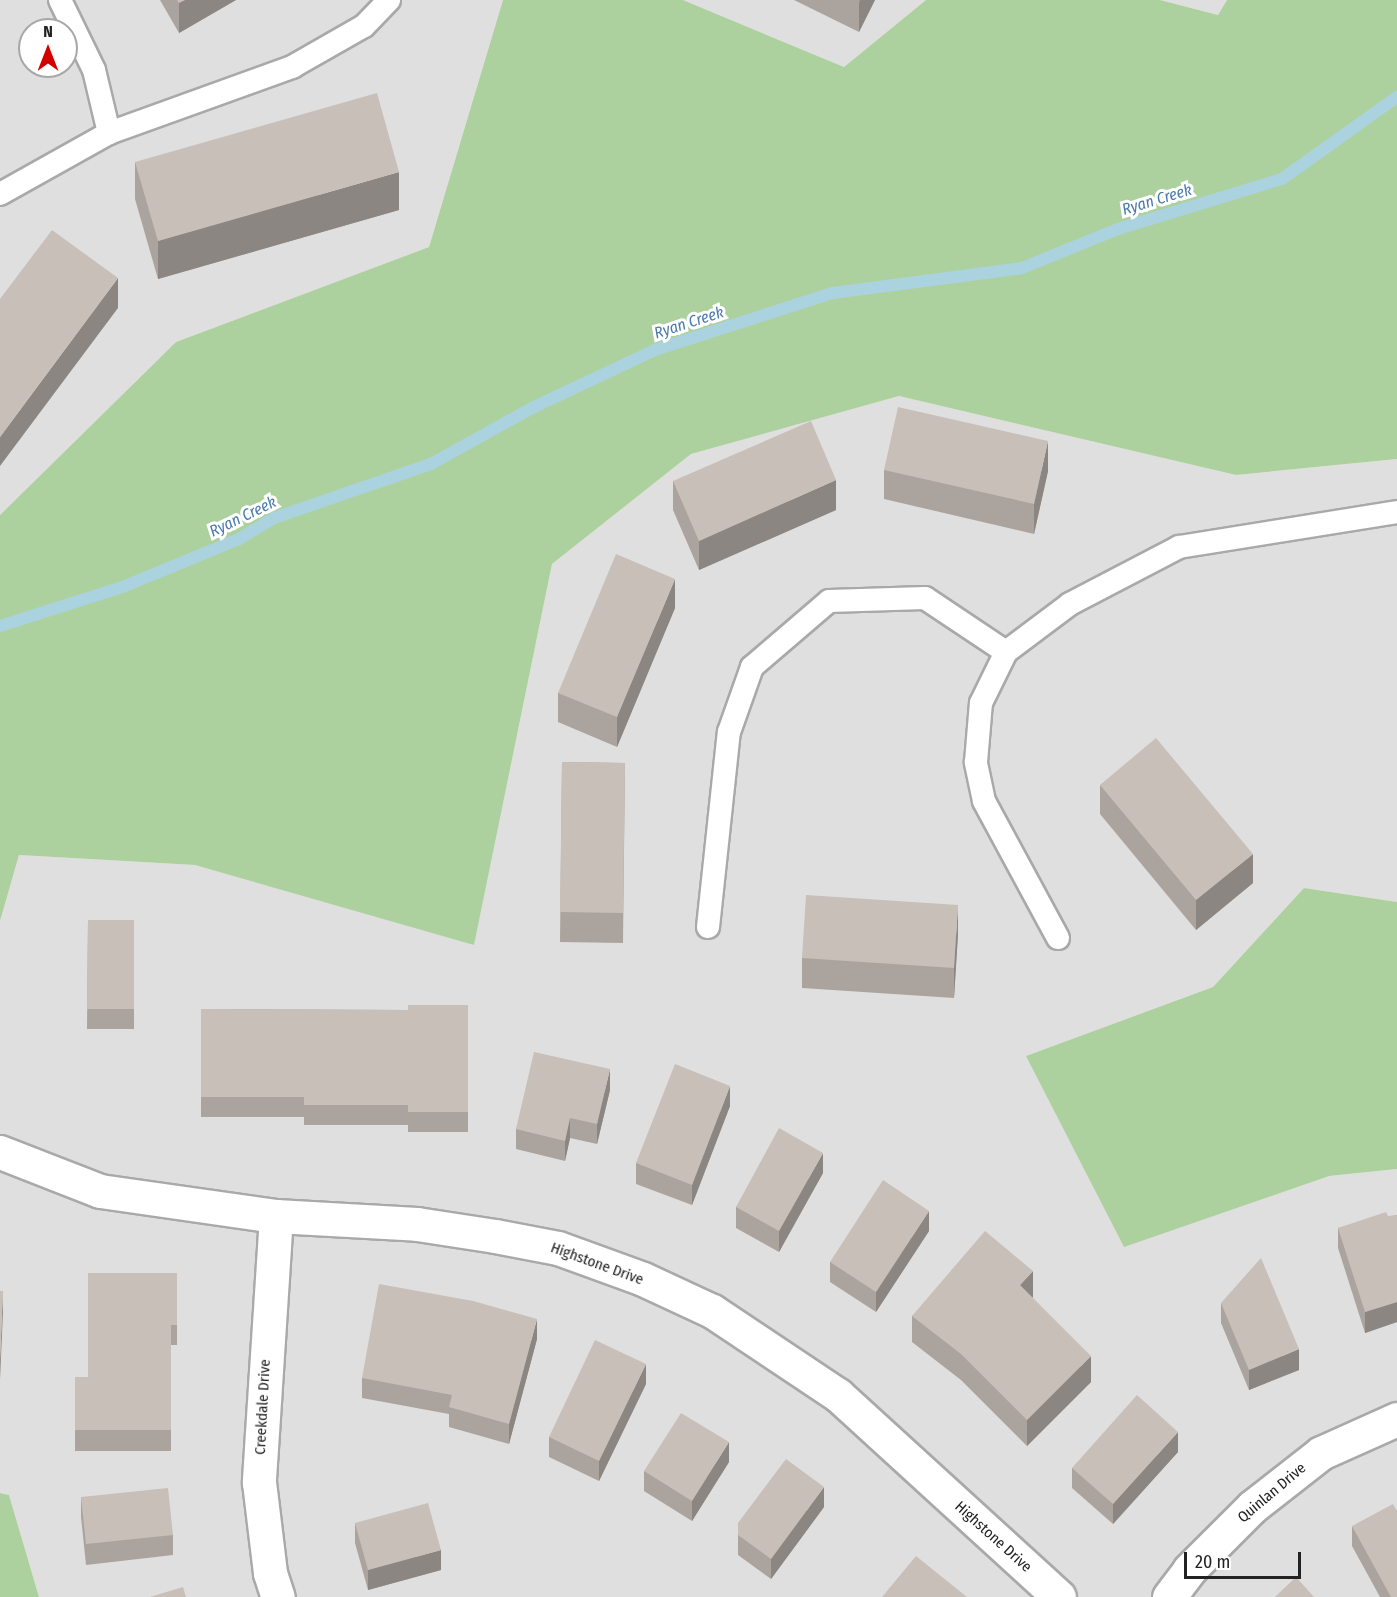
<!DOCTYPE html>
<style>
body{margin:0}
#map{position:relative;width:1397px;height:1597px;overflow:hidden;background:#f2efe9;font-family:"Fira Sans Condensed",sans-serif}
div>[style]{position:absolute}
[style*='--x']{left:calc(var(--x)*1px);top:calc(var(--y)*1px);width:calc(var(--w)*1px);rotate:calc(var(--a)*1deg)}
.residential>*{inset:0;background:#e0dfdf}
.forest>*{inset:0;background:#add19e}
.stream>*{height:12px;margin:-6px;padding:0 6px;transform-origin:6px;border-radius:6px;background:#aad3df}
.roads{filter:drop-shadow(2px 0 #a9a9a9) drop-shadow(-2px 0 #a9a9a9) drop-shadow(0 2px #a9a9a9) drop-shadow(0 -2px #a9a9a9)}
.lane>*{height:22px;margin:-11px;padding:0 11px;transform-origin:11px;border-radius:11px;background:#fff}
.street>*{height:33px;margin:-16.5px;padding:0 16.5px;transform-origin:16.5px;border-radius:16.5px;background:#fff}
.wall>*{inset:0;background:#aba49e}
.shaded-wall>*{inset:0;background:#8b8681}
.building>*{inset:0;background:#c7bfb8}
span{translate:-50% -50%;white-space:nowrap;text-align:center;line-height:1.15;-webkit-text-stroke:6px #fff;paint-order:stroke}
.street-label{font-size:15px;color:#222}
.water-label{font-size:16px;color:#4a7aab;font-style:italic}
.north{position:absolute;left:18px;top:18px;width:60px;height:60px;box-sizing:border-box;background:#fff;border:2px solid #a7a7a7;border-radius:50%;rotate:0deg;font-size:16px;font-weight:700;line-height:24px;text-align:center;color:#222}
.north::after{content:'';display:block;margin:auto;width:21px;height:27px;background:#d40000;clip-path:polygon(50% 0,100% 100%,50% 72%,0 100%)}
.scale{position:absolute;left:1184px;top:1552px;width:117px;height:27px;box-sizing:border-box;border:3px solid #222;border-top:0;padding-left:8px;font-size:18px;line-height:21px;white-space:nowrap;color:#222;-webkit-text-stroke:4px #fff;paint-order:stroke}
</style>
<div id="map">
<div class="residential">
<i style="clip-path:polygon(evenodd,0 0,503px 0,429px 247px,176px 342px,0 515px,0 0,30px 30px,66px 30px,66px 66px,30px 66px,30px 30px)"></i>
<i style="clip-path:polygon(683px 0,926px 0,844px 67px)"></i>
<i style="clip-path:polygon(1160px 0,1227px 0,1218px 15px)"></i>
<i style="clip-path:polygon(899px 396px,1236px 475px,1397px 459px,1397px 902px,1304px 888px,1213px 987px,1026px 1056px,1329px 1176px,1397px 1169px,1397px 1597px,39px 1597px,9px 1495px,0 1493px,0 921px,19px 855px,195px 865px,474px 944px,552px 564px,691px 454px)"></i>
</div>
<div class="forest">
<i style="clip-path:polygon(503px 0,683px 0,844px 67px,926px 0,1160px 0,1218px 15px,1227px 0,1397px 0,1397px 459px,1236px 475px,899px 396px,691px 454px,552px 564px,474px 945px,195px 865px,19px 855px,0 921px,0 515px,176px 342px,429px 247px)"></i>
<i style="clip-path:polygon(1304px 888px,1397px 902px,1397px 1169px,1329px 1176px,1124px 1247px,1026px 1056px,1213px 987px)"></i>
<i style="clip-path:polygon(0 1493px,9px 1495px,39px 1597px,0 1597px)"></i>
</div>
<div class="stream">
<i style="--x:0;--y:626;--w:131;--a:-17.7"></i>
<i style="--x:125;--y:586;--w:123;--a:-22.4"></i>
<i style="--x:239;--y:539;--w:41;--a:-31"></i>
<i style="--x:274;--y:518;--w:166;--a:-19"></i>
<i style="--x:431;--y:464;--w:118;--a:-29"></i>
<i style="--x:534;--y:407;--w:134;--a:-25.2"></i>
<i style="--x:655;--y:350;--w:187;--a:-17.8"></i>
<i style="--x:833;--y:293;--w:191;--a:-7.5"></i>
<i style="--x:1022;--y:268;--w:104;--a:-22.1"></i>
<i style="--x:1118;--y:229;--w:171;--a:-17"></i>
<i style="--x:1282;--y:179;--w:141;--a:-35.5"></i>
</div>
<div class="roads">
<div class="lane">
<i style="--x:60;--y:0;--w:78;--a:64.1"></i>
<i style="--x:94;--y:70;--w:65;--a:76.6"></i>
<i style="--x:0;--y:194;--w:125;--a:-29.2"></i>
<i style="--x:109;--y:133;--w:195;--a:-19.8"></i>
<i style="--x:292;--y:67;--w:83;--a:-29.7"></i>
<i style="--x:364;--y:26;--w:36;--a:-46"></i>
<i style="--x:708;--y:927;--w:196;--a:-83.9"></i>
<i style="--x:729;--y:732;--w:69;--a:-70.5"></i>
<i style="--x:752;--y:667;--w:101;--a:-40.6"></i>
<i style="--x:829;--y:601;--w:96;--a:-1.8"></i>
<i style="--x:925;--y:598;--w:97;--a:33.7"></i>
<i style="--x:1058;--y:938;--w:156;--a:-118.4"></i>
<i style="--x:984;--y:801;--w:40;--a:-102"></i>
<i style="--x:976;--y:762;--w:59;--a:-85.2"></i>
<i style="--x:981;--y:703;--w:57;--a:-63.9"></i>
<i style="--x:1006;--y:652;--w:80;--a:-36.9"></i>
<i style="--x:1070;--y:604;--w:123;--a:-27.6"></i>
<i style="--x:1179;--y:547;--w:221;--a:-9.1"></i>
</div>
<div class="street">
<i style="--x:0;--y:1152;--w:107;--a:21.3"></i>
<i style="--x:100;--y:1191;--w:178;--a:8.1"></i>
<i style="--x:276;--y:1216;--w:141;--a:3.2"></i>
<i style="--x:417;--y:1224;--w:79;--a:8.7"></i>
<i style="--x:495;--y:1236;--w:64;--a:10.8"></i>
<i style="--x:558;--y:1248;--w:90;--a:20"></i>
<i style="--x:643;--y:1279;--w:76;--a:24.9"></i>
<i style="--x:712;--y:1311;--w:151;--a:33.7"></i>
<i style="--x:838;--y:1395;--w:299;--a:42.4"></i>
<i style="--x:276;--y:1216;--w:267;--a:93.7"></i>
<i style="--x:259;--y:1482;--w:92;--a:83.1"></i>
<i style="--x:270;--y:1573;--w:25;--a:72"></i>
<i style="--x:1169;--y:1597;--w:34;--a:-53"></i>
<i style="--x:1189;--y:1570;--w:89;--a:-45"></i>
<i style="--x:1252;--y:1507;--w:88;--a:-38"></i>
<i style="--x:1321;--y:1453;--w:83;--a:-24.1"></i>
</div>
</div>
<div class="wall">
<i style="clip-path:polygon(160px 0,236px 0,179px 33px)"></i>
<i style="clip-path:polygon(794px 0,875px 0,859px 32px)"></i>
<i style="clip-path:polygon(135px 162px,399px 210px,158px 279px,135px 199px)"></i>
<i style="clip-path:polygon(884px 470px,1048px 471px,1034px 534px,884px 499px)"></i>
<i style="clip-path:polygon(673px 481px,836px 510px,699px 570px,673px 510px)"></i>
<i style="clip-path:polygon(675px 608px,617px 747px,558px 722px,558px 693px)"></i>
<i style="clip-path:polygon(562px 762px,625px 763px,623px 943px,560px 942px)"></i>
<i style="clip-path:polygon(1100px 785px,1253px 883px,1196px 930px,1100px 814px)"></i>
<i style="clip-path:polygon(88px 920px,134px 920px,134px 1029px,87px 1029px)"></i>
<i style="clip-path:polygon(958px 934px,954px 998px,802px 988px,802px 958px)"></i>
<i style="clip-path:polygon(468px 1005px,468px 1132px,408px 1132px,408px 1125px,304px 1125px,304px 1117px,201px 1117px,201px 1009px,408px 1010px)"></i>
<i style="clip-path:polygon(610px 1090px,597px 1144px,570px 1138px,565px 1161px,516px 1149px,516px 1129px)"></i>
<i style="clip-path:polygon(730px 1106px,692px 1205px,636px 1184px,636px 1163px)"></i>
<i style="clip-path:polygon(823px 1173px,779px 1252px,736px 1228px,736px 1207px)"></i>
<i style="clip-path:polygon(1397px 1215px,1397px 1322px,1365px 1333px,1338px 1248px,1338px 1228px)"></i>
<i style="clip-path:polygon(929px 1231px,876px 1312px,830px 1282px,830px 1262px)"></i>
<i style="clip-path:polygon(177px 1273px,177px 1345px,171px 1345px,171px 1451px,75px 1451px,75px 1377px,88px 1377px)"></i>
<i style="clip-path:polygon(1032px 1297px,1091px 1382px,1027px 1446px,961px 1380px,912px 1342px,912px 1316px)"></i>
<i style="clip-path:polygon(1221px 1303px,1299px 1370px,1249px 1390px,1221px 1323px)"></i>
<i style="clip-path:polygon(537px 1339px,509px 1444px,449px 1427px,449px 1414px,362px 1398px,362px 1378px)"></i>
<i style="clip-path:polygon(646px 1384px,599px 1481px,549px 1457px,549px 1437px)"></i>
<i style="clip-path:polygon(1178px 1452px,1113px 1524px,1072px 1488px,1072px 1468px)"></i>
<i style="clip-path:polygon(729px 1462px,692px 1521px,644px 1491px,644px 1471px)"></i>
<i style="clip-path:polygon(81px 1497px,173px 1535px,173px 1555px,86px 1565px,81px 1517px)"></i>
<i style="clip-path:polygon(824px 1507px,771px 1579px,738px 1555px,738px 1523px)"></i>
<i style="clip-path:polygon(355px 1523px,441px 1570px,368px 1590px,355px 1543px)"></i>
<i style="clip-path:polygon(1352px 1526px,1397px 1597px,1380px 1597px,1352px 1546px)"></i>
</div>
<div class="shaded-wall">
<i style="clip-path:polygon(185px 0,236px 0,179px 33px,179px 3px)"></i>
<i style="clip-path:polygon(860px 0,875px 0,859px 32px,859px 3px)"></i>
<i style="clip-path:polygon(399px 172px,399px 210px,158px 279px,158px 241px)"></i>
<i style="clip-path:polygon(118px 278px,118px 308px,0 466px,0 437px)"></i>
<i style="clip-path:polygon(1048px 441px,1048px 471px,1034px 534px,1034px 504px)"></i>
<i style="clip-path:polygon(836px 480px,836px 510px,699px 570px,699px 541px)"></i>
<i style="clip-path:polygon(675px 579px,675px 608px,617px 747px,617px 717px)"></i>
<i style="clip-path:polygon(1253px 854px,1253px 883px,1196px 930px,1196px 900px)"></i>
<i style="clip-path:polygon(958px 905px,958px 934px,954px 998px,954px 968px)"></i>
<i style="clip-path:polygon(610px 1069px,610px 1090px,597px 1144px,597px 1124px)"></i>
<i style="clip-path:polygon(730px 1086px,730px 1106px,692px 1205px,692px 1185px)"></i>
<i style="clip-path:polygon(570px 1118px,570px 1138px,565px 1161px,565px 1141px)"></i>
<i style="clip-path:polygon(823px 1153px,823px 1173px,779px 1252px,779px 1231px)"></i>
<i style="clip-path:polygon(929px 1211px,929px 1231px,876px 1312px,876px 1292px)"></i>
<i style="clip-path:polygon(1033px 1271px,1033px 1297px,1020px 1311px,1020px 1285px)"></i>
<i style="clip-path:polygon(3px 1291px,3px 1311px,0 1380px,0 1360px)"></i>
<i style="clip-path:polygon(1397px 1302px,1397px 1322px,1365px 1333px,1365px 1312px)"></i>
<i style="clip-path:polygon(537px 1319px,537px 1339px,509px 1444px,509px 1424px)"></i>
<i style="clip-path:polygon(1299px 1349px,1299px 1370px,1249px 1390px,1249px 1370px)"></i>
<i style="clip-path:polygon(1091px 1356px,1091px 1382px,1027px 1446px,1027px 1420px)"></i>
<i style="clip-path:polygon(646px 1364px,646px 1384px,599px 1481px,599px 1461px)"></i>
<i style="clip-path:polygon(1178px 1432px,1178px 1452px,1113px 1524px,1113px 1504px)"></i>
<i style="clip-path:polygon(729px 1442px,729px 1462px,692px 1521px,692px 1501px)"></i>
<i style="clip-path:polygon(824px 1487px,824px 1507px,771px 1579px,771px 1559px)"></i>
<i style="clip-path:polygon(441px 1550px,441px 1570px,368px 1590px,368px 1570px)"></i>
</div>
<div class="building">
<i style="clip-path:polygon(177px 0,185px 0,179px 3px)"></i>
<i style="clip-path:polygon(377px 93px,399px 172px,158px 241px,135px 162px)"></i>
<i style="clip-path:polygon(52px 230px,118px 278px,0 437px,0 299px)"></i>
<i style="clip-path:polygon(898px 407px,1048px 441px,1034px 504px,884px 470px)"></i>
<i style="clip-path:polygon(811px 421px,836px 480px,699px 541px,673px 481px)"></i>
<i style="clip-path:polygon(616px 554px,675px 579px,617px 717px,558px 693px)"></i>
<i style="clip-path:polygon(1156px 738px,1253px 854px,1196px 900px,1100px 785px)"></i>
<i style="clip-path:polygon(562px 762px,625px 763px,623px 913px,560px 912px)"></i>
<i style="clip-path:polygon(806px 895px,958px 905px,954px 968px,802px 958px)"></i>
<i style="clip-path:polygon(88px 920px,134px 920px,134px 1009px,87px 1009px)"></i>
<i style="clip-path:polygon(408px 1005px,468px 1005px,468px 1112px,408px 1112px,408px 1105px,304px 1105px,304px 1097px,201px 1097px,201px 1009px,408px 1010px)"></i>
<i style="clip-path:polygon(534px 1052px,610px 1069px,597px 1124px,570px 1118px,565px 1141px,516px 1129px)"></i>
<i style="clip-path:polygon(675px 1064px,730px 1086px,692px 1185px,636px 1163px)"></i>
<i style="clip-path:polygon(779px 1128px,823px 1153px,779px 1231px,736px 1207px)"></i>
<i style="clip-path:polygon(883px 1180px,929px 1211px,876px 1292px,830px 1262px)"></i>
<i style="clip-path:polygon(1386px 1212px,1388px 1216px,1397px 1215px,1397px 1302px,1365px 1312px,1338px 1228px)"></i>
<i style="clip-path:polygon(985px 1231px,1033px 1271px,1020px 1285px,1091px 1356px,1027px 1420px,961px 1354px,912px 1316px)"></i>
<i style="clip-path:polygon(1261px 1258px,1299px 1349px,1249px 1370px,1221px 1303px)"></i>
<i style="clip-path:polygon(88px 1273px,177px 1273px,177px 1325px,171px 1325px,171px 1430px,75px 1430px,75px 1377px,88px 1377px)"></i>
<i style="clip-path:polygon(379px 1284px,473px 1301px,537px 1319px,509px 1424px,449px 1407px,452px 1395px,362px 1378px)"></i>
<i style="clip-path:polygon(0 1291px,3px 1291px,0 1360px)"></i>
<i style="clip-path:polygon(595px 1340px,646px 1364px,599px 1461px,549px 1437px)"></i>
<i style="clip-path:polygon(1137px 1395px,1178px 1432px,1113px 1504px,1072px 1468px)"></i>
<i style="clip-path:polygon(681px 1413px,729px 1442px,692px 1501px,644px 1471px)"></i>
<i style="clip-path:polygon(786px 1459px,824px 1487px,771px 1559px,738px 1535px,738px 1523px)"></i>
<i style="clip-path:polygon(168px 1488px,173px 1535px,86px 1544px,81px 1497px)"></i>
<i style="clip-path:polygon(428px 1503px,441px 1550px,368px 1570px,355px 1523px)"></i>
<i style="clip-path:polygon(1393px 1504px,1397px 1511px,1397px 1597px,1391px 1597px,1352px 1526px)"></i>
<i style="clip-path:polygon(916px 1556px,967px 1597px,882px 1597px)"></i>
<i style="clip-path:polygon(1296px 1577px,1314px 1597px,1275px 1597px)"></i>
<i style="clip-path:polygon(183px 1587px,186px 1597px,150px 1597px)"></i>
</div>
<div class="street-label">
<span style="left:597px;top:1264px;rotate:20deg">Highstone Drive</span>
<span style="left:263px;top:1407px;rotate:-87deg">Creekdale Drive</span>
<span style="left:1272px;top:1493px;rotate:-40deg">Quinlan Drive</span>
<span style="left:993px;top:1537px;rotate:42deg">Highstone Drive</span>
</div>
<div class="water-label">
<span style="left:1157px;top:200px;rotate:-17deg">Ryan Creek</span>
<span style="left:689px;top:323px;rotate:-18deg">Ryan Creek</span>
<span style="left:243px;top:517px;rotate:-26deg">Ryan Creek</span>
</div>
<div class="north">N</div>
<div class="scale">20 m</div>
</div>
